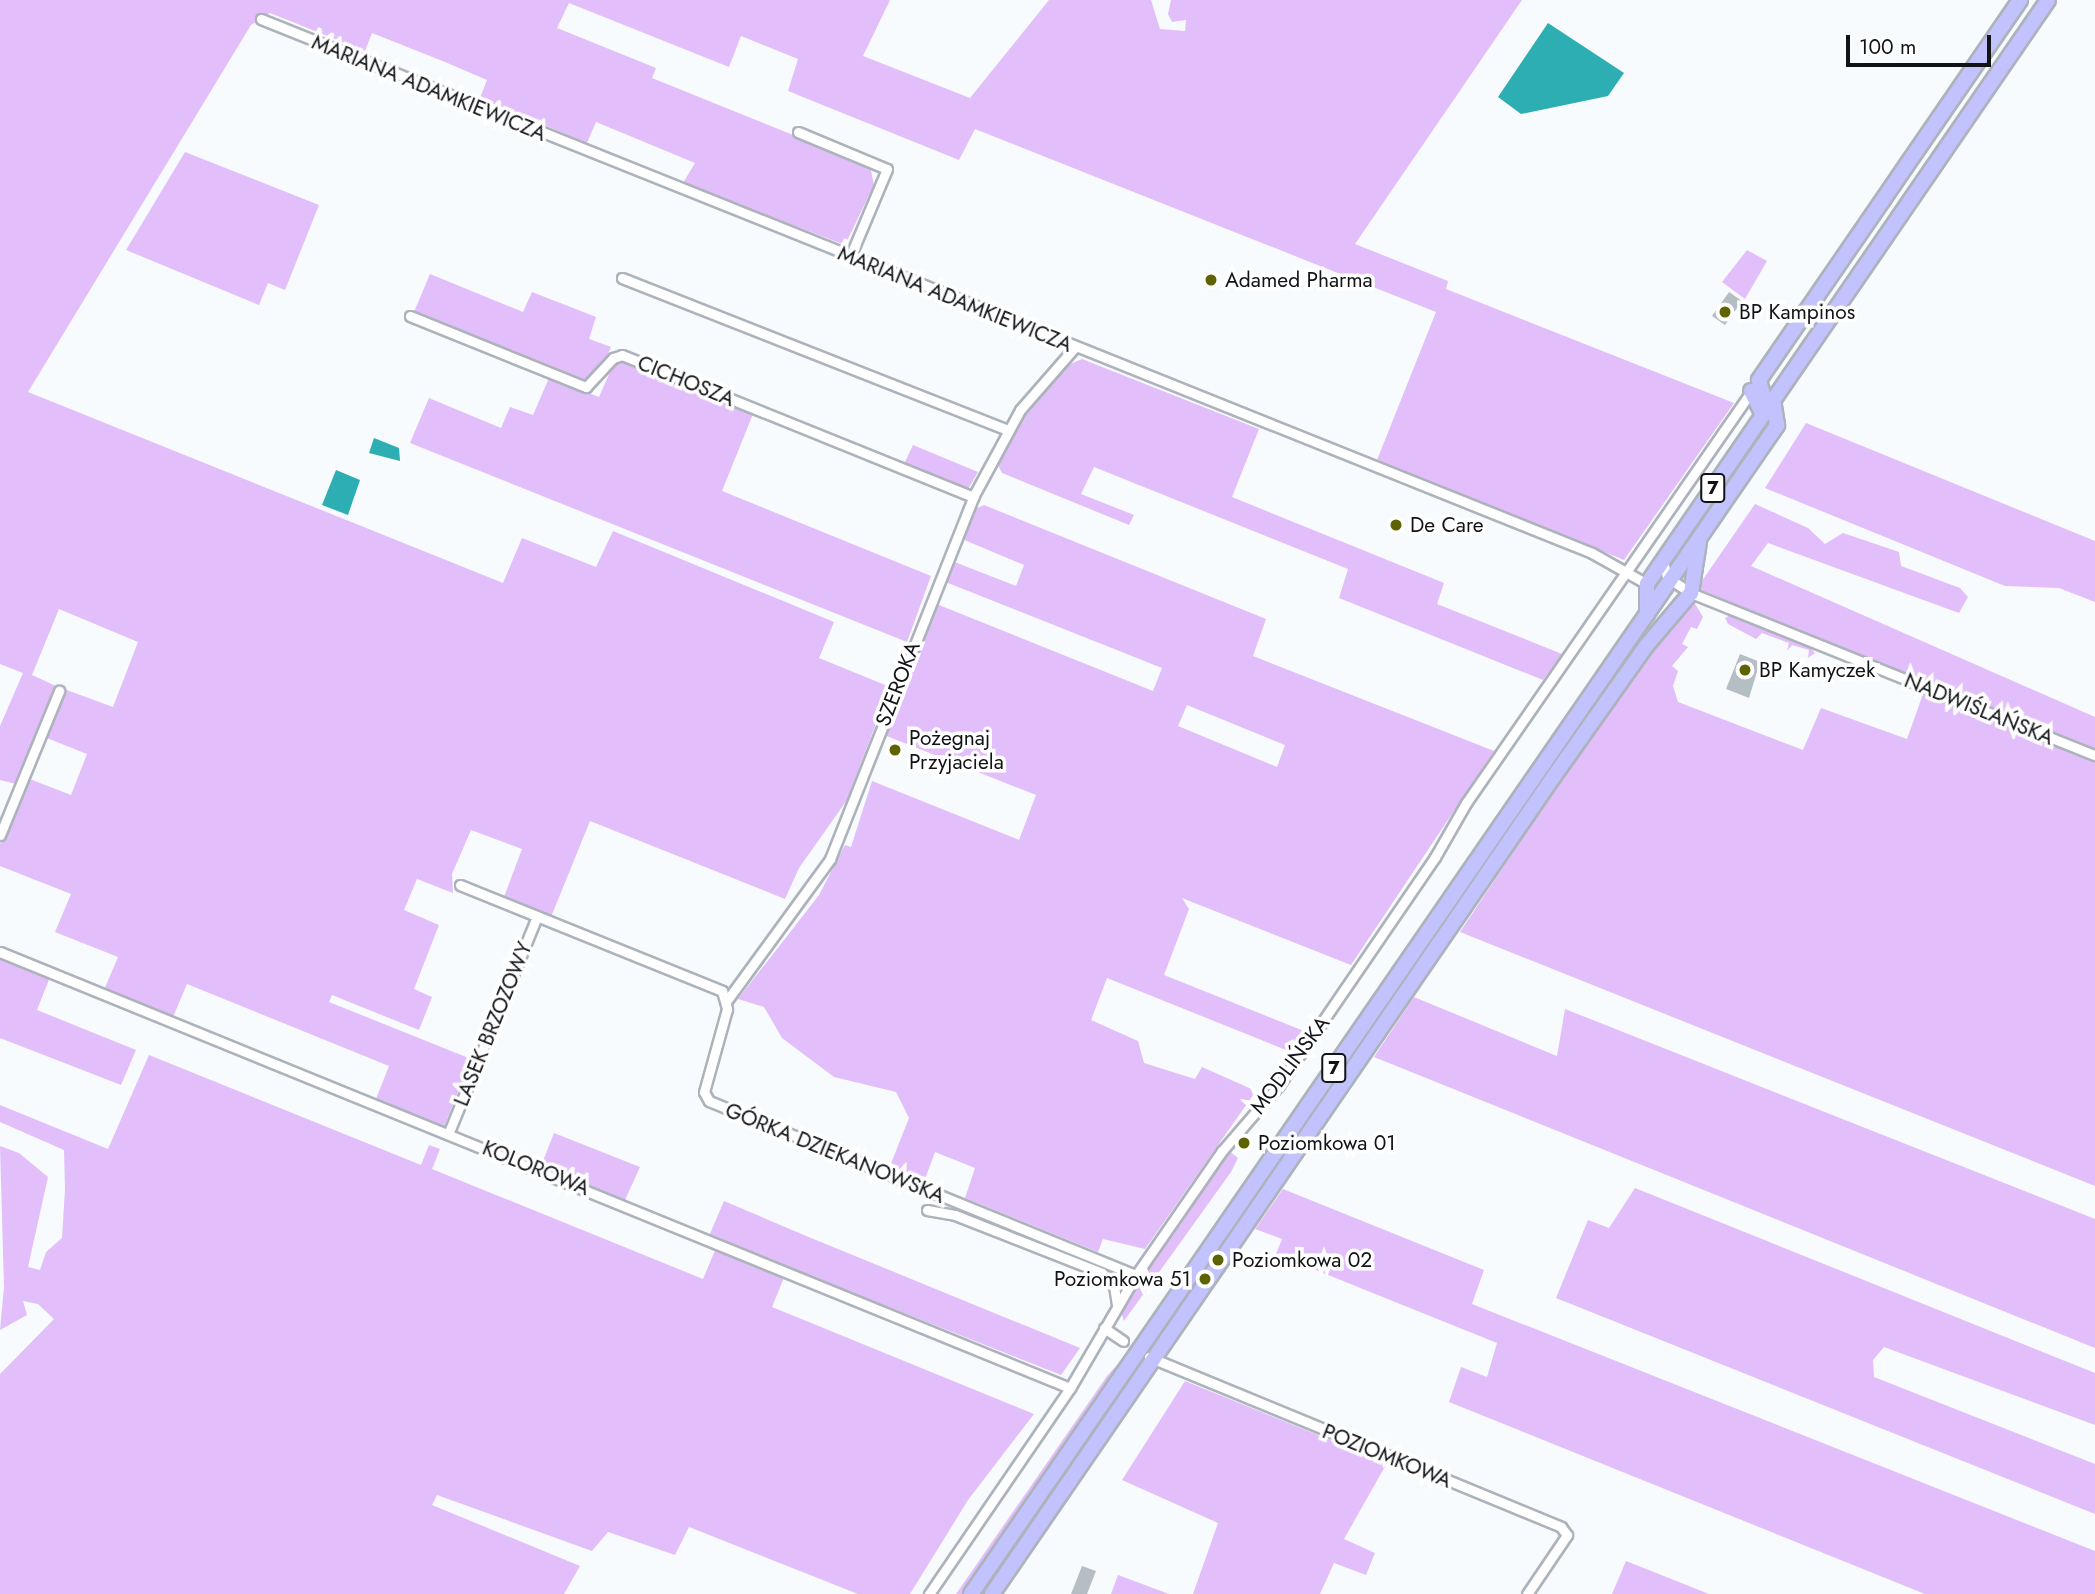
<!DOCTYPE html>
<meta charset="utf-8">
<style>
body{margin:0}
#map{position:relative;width:2095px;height:1594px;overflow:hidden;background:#f8fbfe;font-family:Jost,sans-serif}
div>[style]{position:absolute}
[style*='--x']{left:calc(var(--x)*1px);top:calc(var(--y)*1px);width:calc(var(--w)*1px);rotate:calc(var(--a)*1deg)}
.green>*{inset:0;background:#e2befa}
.water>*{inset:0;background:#2caeb3}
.building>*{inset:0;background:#b4bec3}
.roads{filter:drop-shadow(2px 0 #adb3bb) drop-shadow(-2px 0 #adb3bb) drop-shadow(0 2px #adb3bb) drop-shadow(0 -2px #adb3bb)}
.minor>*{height:9px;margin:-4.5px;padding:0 4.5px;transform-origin:4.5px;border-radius:4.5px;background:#fff}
.trunk>*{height:14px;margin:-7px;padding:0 7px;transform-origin:7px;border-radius:7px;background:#c2c3fe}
.dots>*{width:19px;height:19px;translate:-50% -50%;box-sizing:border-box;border:4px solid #fff;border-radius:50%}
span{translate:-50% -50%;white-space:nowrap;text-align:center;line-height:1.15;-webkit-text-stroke:7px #fff;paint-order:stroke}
.shield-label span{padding:2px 5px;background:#fff;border:2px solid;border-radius:5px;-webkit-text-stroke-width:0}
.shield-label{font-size:19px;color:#111316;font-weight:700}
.street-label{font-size:21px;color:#111316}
.poi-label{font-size:21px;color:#111316}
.left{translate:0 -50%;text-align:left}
.right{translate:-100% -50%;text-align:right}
.scale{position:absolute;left:1846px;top:35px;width:145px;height:32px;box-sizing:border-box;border:4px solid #111316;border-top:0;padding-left:9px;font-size:21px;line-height:24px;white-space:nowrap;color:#111316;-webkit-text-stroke:5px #fff;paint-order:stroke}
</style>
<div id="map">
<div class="green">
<i style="clip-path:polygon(0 0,890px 0,863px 56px,970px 98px,1049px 0,1151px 0,1160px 29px,1185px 31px,1186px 20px,1172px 22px,1168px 14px,1171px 0,1522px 0,1355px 244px,1448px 281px,1446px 289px,1734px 403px,1624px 560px,1377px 460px,1436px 312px,975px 129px,959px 160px,788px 91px,798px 59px,741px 36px,729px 67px,569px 3px,557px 28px,656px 68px,652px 78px,870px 166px,874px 185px,845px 245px,683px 183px,695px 163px,596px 122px,587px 143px,480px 98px,487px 80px,445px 62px,372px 33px,365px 51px,270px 13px,251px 25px,28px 392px,503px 583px,522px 538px,596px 567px,613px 531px,834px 622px,819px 658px,890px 687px,847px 800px,799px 868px,785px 899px,590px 821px,551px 917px,504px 897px,522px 849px,471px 830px,452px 874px,453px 893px,417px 879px,404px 910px,439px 925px,414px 989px,432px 997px,419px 1030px,332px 995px,329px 1002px,471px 1059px,444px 1127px,376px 1099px,389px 1066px,187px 984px,173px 1017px,104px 990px,118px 957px,55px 932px,71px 894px,0 866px,0 844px,27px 778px,71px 795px,87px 754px,44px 737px,64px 689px,113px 707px,138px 642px,59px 609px,32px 675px,56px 686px,16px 784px,0 780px,0 726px,23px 673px,0 664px)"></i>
<i style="clip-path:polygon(185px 152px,319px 205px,285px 290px,268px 283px,259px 305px,126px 250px)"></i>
<i style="clip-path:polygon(1747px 250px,1767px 261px,1745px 299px,1722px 282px)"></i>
<i style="clip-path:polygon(430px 274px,523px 312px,532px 292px,596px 317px,589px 339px,611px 347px,597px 379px,588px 383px,414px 312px)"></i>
<i style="clip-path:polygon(1082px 359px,1259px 429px,1232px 497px,1444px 583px,1437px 604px,1562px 654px,1543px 680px,1339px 598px,1348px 569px,1094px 467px,1081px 494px,1134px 515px,1129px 525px,1002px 473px,997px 463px,1025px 412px,1059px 369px)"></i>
<i style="clip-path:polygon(622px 361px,753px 414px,722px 491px,931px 576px,907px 642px,410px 443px,429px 398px,501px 428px,510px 407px,533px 415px,549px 378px,599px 397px,613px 365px)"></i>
<i style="clip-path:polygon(1806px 423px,2095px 541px,2095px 602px,2059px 588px,2005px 586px,1765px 488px)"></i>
<i style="clip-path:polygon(913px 445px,978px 472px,967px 491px,903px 466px)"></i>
<i style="clip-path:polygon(1755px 504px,1808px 528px,1825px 544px,1843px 533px,1899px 552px,1901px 566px,1960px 588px,1968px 597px,1959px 613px,1768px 543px,1751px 566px,2095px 717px,2095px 755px,1697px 588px)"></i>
<i style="clip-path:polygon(evenodd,984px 505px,1266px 619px,1253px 656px,1494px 751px,1351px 965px,1182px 898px,1189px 909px,1164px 975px,1309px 1033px,1296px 1054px,1107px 978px,1091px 1020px,1138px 1041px,1144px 1063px,1195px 1079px,1202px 1067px,1256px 1091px,1145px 1249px,1103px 1239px,1098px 1252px,965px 1198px,975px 1168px,935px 1152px,925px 1179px,890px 1166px,909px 1118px,896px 1092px,834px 1077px,782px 1038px,764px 1007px,738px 999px,819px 895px,845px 845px,851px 847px,872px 781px,1019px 840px,1036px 795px,884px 735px,934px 603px,1153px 691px,1162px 668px,943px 581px,952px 561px,1016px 586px,1024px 565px,962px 539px,975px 509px,984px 505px,1187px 705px,1285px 745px,1277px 767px,1178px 726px,1187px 705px)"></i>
<i style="clip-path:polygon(1694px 602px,1703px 617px,1697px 629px,1691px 627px,1682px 644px,1688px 647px,1672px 666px,1678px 671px,1673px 686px,1678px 702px,1803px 750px,1821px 708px,1907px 739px,1923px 694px,2095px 762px,2095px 1186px,1460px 932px,1652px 643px)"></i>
<i style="clip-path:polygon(1730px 615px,1809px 646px,1815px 653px,1808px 658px,1809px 650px,1792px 645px,1787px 651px,1789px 643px,1762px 633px,1756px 639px,1728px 624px,1725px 618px)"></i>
<i style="clip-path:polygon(0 957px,50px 977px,37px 1010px,136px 1050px,121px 1085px,0 1038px)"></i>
<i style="clip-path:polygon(1414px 997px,1557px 1056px,1565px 1009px,2095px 1219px,2095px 1348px,1374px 1057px)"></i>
<i style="clip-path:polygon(149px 1055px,421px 1165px,429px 1145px,440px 1149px,432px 1169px,703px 1279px,716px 1248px,785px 1275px,772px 1307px,1034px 1414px,968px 1500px,910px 1594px,858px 1594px,689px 1527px,675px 1555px,608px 1532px,592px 1551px,437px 1495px,432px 1505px,580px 1566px,564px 1594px,0 1594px,0 1374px,54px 1319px,38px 1304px,23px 1301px,27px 1315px,0 1330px,4px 1287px,0 1146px,19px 1153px,48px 1177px,28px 1267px,40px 1270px,46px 1252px,62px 1238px,65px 1189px,64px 1150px,0 1122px,0 1105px,108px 1149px)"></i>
<i style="clip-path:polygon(554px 1133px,640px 1167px,625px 1200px,541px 1166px)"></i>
<i style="clip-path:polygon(1229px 1151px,1238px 1158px,1231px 1172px,1124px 1321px,1119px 1307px)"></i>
<i style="clip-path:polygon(1635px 1188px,2095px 1373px,2095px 1425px,1884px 1347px,1873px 1360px,1874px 1377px,2095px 1464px,2095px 1514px,1556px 1298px,1588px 1220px,1609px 1228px)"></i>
<i style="clip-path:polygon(1283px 1189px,1484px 1270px,1472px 1304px,2095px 1551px,2095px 1594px,1925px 1594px,1449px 1402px,1461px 1367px,1487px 1377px,1497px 1343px,1276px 1254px,1282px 1239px,1255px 1229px)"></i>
<i style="clip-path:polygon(724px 1201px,811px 1238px,1080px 1348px,1061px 1375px,709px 1236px)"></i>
<i style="clip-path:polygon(1131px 1350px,964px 1594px,956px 1594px,1107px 1376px)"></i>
<i style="clip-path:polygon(1139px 1366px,987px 1594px,981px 1594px,1077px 1455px)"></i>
<i style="clip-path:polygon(1185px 1381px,1387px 1463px,1344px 1539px,1375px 1553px,1366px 1575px,1334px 1563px,1320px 1594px,1193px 1594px,1218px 1523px,1122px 1480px)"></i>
<i style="clip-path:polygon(1626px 1561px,1709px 1594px,1612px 1594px)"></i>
<i style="clip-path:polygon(1118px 1575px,1169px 1594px,1111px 1594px)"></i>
</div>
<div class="water">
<i style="clip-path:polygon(1548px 23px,1624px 73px,1608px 96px,1521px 114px,1498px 97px)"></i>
<i style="clip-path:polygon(374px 438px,399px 448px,400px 461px,369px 453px)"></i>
<i style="clip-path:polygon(336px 470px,360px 480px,348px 515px,322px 505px)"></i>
</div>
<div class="building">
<i style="clip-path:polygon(1729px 292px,1742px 301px,1725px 325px,1712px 316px)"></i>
<i style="clip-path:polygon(1740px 654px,1760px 662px,1749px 698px,1726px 689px)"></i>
<i style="clip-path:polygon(1082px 1566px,1096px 1571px,1087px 1594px,1071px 1594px)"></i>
</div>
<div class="roads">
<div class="minor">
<i style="--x:261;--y:19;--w:1434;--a:21.86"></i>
<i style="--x:1592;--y:553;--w:63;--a:29.4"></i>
<i style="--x:798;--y:132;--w:96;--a:22.6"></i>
<i style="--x:887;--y:169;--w:95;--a:112.8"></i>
<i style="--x:622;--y:278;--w:414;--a:21.5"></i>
<i style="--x:410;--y:316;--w:190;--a:22"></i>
<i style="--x:586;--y:387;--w:40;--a:-47"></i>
<i style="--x:613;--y:358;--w:9;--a:-18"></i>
<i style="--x:622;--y:355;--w:379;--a:22"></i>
<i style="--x:1663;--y:561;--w:16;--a:76"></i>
<i style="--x:1667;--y:577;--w:29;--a:34"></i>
<i style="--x:1691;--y:593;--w:435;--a:21.9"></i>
<i style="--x:0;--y:835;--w:156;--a:-67.7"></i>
<i style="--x:460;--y:885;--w:283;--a:22"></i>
<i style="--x:722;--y:991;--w:19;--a:74"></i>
<i style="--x:727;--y:1009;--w:86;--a:105.5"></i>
<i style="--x:704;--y:1092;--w:10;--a:61"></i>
<i style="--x:709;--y:1101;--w:461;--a:22.2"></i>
<i style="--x:0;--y:952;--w:1155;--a:22.17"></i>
<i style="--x:728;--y:999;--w:173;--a:-53.9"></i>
<i style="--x:830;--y:859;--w:389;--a:-68.4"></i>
<i style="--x:973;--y:497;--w:99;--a:-61.6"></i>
<i style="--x:1020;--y:410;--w:84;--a:-48.9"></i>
<i style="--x:449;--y:1132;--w:233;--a:-67.8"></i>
<i style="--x:927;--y:1210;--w:28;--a:10"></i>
<i style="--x:955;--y:1215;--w:158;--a:21.5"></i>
<i style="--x:1102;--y:1273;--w:18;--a:47"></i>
<i style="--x:1114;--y:1286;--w:19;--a:81"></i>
<i style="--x:1104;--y:1328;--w:23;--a:34"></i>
<i style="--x:1149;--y:1357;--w:446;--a:22.4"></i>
<i style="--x:1561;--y:1527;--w:10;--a:53"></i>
<i style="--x:1567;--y:1535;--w:71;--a:124.1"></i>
<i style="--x:929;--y:1594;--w:250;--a:-55.6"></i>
<i style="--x:1070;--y:1388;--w:131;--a:-59.7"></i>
<i style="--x:1136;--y:1275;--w:151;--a:-55.3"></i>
<i style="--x:1222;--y:1151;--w:87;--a:-49.2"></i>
<i style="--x:1279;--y:1085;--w:276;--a:-55.6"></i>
<i style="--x:1435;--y:857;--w:62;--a:-60.1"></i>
<i style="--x:1466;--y:803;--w:504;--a:-55.27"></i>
</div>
<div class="trunk">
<i style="--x:1751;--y:391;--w:25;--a:63"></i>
<i style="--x:1767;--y:407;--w:28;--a:-107"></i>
<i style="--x:1759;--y:380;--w:461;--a:-55.5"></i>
<i style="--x:1647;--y:614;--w:30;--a:-90"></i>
<i style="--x:1647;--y:584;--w:708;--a:-55.52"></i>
<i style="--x:971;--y:1594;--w:1420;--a:-55.41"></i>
<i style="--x:1777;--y:425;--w:26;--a:-99"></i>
<i style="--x:992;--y:1594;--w:992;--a:-55.51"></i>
<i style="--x:1554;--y:776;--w:159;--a:-54.7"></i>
<i style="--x:1646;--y:646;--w:70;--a:-49.7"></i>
<i style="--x:1691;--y:593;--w:52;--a:-81.1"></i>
</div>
</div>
<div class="dots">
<i style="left:1211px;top:280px;background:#5d6300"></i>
<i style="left:1725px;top:312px;background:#5d6300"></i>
<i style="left:1396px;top:525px;background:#5d6300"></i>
<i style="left:1745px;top:670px;background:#5d6300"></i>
<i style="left:895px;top:750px;background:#5d6300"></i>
<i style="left:1244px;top:1143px;background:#5d6300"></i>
<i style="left:1218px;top:1260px;background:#5d6300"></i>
<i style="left:1205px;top:1279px;background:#5d6300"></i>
</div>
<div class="shield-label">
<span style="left:1713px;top:488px">7</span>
<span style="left:1334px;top:1068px">7</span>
</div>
<div class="street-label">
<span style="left:429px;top:88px;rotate:22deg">MARIANA ADAMKIEWICZA</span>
<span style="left:955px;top:299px;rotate:22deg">MARIANA ADAMKIEWICZA</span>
<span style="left:686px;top:381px;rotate:22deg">CICHOSZA</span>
<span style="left:898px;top:684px;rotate:-69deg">SZEROKA</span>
<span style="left:1979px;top:709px;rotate:22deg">NADWIŚLAŃSKA</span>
<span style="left:493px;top:1024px;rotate:-68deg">LASEK BRZOZOWY</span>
<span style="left:1290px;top:1065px;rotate:-53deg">MODLIŃSKA</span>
<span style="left:835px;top:1153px;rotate:22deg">GÓRKA DZIEKANOWSKA</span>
<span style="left:536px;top:1168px;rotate:22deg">KOLOROWA</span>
<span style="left:1387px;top:1456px;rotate:22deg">POZIOMKOWA</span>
</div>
<div class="poi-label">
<span class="left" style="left:1225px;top:280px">Adamed Pharma</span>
<span class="left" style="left:1739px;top:312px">BP Kampinos</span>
<span class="left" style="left:1410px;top:525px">De Care</span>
<span class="left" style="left:1759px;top:670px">BP Kamyczek</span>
<span class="left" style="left:909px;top:750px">Pożegnaj<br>Przyjaciela</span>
<span class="left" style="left:1258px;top:1143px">Poziomkowa 01</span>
<span class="left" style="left:1232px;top:1260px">Poziomkowa 02</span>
<span class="right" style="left:1191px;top:1279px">Poziomkowa 51</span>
</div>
<div class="scale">100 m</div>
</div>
